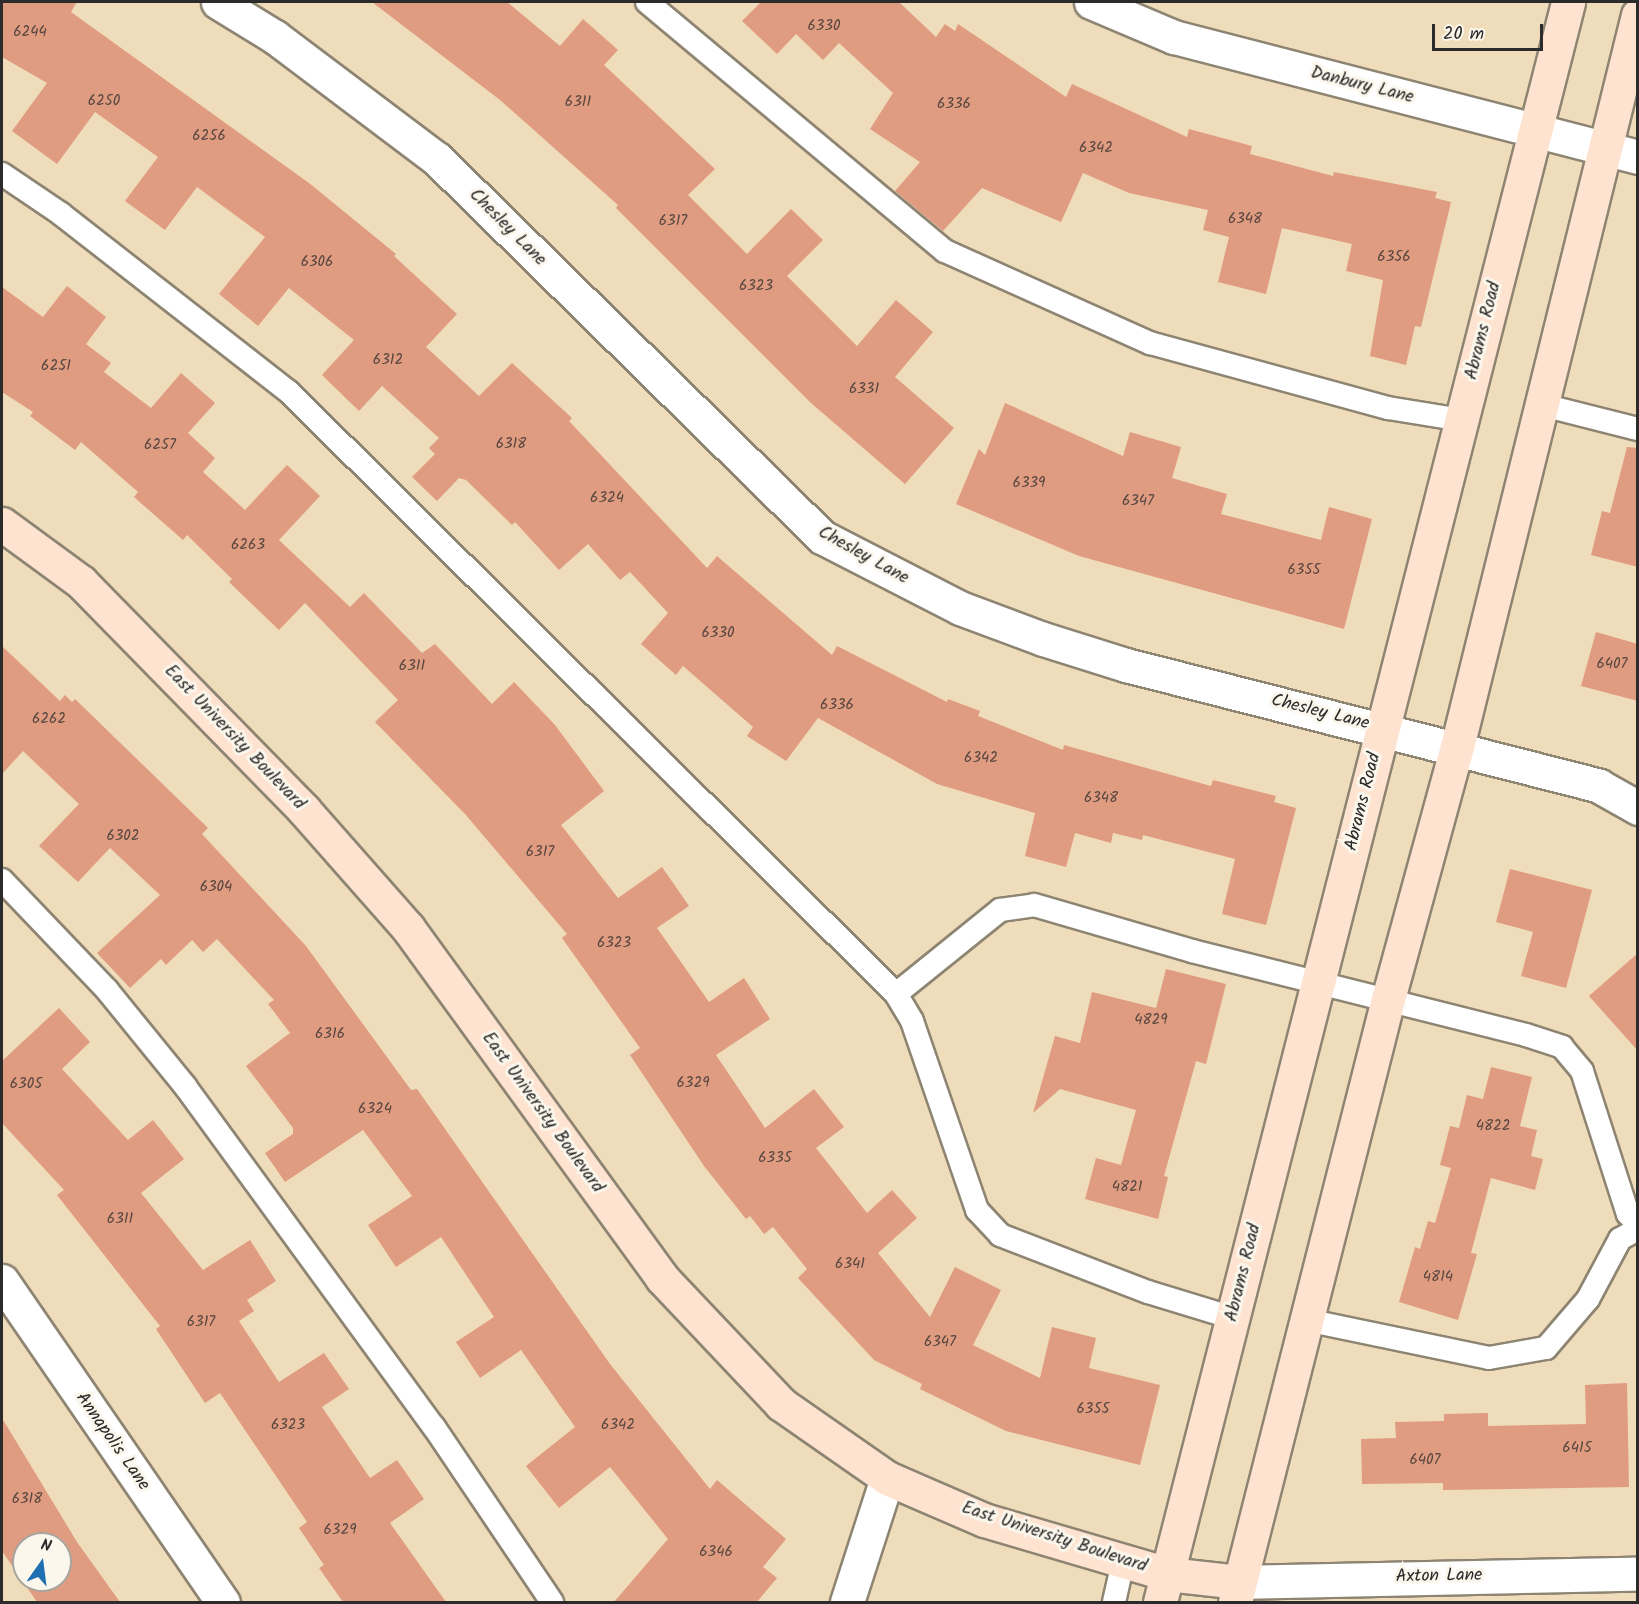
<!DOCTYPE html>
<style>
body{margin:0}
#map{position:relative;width:1639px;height:1604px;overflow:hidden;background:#efdcba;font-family:Kalam,sans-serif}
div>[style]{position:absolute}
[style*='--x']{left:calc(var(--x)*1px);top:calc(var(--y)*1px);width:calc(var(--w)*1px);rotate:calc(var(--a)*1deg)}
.building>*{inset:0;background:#e09c80}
.roads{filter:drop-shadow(2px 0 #8d8472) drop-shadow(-2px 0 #8d8472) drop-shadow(0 2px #8d8472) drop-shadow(0 -2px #8d8472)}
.lane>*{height:22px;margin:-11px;padding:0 11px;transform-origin:11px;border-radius:11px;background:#fff}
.street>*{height:33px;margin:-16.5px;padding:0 16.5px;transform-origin:16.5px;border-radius:16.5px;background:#fff}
.secondary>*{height:33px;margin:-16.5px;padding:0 16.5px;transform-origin:16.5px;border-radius:16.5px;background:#fee3d1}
span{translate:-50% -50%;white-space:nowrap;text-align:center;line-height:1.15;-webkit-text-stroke:6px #fbf7ec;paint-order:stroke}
.number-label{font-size:15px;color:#584740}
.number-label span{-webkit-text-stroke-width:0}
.street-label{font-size:18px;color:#2b2b2b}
.frame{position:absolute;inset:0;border:3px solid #2b2b2b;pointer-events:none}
.north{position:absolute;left:12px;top:1532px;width:60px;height:60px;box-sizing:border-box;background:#fbf7ec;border:2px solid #a8a59f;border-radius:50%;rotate:14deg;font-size:16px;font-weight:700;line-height:24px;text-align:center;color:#2b2b2b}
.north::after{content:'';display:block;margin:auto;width:21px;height:27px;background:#1f6fb2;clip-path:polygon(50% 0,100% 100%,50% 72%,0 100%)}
.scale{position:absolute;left:1432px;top:24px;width:111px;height:27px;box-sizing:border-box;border:3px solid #2b2b2b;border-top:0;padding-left:8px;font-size:18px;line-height:21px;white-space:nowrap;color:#2b2b2b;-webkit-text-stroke:4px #fbf7ec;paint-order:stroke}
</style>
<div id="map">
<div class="building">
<i style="clip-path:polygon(2px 2px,77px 2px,71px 12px,309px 183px,396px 254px,394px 256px,457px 314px,426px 347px,479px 396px,512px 363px,572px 418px,569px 421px,707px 568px,717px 556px,832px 655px,837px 646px,947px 702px,948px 699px,980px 711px,978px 716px,1063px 750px,1064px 745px,1211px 786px,1213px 780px,1276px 796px,1274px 802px,1296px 808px,1266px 925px,1222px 914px,1235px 859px,1143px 835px,1142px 840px,1113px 833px,1111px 843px,1075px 833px,1066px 867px,1025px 856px,1035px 813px,937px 784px,818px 718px,786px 761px,747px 736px,753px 727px,683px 666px,676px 675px,641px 644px,668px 613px,630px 572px,620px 580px,588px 544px,559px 570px,515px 522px,512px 525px,466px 480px,459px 478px,437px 501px,412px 477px,435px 454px,429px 448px,439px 438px,382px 386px,359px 411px,322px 375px,354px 340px,289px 288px,258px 326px,219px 294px,265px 237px,197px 187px,165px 230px,125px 201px,158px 157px,95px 112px,57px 164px,12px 131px,47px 83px,2px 57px)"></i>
<i style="clip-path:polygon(372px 2px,507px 2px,560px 46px,583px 19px,618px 50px,604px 65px,715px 169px,688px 195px,747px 254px,791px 209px,823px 240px,787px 276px,857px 346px,896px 300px,933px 332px,895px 377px,954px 428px,905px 484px,811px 403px,616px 208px,618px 205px,500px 100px)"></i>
<i style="clip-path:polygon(761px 2px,899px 2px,936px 37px,945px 24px,955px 31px,958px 24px,1066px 97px,1072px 84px,1187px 137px,1189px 129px,1252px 146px,1250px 154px,1333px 176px,1334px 172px,1437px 192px,1435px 198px,1451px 202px,1421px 327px,1415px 326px,1406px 365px,1370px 356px,1383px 280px,1346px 271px,1352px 244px,1282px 228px,1266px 294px,1218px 282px,1229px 237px,1203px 230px,1208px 210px,1129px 193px,1083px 173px,1061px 222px,982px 188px,943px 231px,895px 191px,920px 162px,870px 129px,893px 93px,839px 43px,823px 60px,796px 34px,777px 54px,742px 21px)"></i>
<i style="clip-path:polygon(67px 286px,106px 317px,86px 344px,111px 363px,104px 372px,151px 408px,181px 373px,215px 403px,188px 433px,215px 458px,203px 472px,245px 510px,287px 465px,320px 496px,279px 540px,350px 607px,364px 593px,422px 653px,435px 644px,492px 704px,514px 682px,555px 725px,604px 791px,561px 825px,618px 898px,662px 867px,689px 906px,657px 928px,709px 1002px,744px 978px,770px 1019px,716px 1055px,765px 1128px,814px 1089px,844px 1127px,816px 1148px,867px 1213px,892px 1190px,917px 1218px,878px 1253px,930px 1317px,955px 1267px,1001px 1290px,973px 1345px,1040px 1378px,1052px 1327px,1096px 1338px,1089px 1368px,1160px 1385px,1140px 1465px,1006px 1431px,920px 1389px,922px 1384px,874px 1360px,798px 1278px,807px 1269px,773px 1227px,764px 1234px,750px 1216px,746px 1219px,704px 1166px,630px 1055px,640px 1048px,562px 938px,567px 934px,465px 814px,375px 722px,398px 700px,305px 603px,279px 630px,229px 582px,232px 579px,187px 535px,183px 540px,134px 497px,138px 492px,81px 442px,75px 450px,30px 416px,33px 412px,2px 392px,2px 287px,43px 317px)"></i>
<i style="clip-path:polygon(1005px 403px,1123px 456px,1130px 432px,1181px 447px,1172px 478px,1227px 494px,1221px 514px,1321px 540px,1329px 507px,1372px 519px,1344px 629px,1079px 556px,956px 504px,979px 449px,985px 455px)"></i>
<i style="clip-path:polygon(1627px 447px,1638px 448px,1638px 567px,1591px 555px,1602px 511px,1610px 513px)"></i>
<i style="clip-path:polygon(1596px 632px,1638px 644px,1638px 701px,1581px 686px)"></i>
<i style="clip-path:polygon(2px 646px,60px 701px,65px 695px,72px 702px,75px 699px,208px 828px,202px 834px,306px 946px,411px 1090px,417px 1089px,610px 1364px,710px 1489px,717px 1480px,786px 1539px,763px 1567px,777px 1578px,757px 1602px,614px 1602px,668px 1539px,610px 1467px,559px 1508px,526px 1466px,575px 1427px,521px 1350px,480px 1378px,456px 1342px,494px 1317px,441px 1237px,396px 1267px,368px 1225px,412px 1196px,363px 1130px,285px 1182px,265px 1153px,293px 1134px,293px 1128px,246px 1066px,290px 1033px,268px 1004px,274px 1000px,217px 939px,203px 952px,192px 940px,166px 965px,161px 959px,130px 988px,97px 953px,160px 895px,110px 848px,78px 882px,39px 846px,79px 804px,23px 751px,2px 774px)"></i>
<i style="clip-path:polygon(1510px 869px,1592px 890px,1566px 988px,1521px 976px,1533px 932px,1496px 922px)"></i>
<i style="clip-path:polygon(1638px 953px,1638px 1051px,1589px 996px)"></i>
<i style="clip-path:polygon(1166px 969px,1226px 984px,1206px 1064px,1196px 1061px,1164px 1176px,1168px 1177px,1158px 1219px,1085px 1199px,1096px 1158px,1121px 1165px,1136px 1110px,1060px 1089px,1033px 1113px,1055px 1036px,1080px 1043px,1092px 992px,1156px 1008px)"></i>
<i style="clip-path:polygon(59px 1008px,90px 1042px,62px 1069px,128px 1140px,153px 1120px,184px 1159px,141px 1193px,203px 1270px,250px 1240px,276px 1281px,247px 1300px,254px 1311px,239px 1321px,279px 1382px,324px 1353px,349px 1389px,322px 1407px,370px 1478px,397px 1460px,424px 1499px,390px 1523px,446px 1602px,343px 1602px,319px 1568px,324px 1565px,299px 1528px,307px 1522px,220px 1393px,205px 1403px,156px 1329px,160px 1326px,57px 1195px,64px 1190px,2px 1123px,2px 1061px)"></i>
<i style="clip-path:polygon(1491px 1067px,1532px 1077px,1520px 1126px,1537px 1130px,1531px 1156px,1543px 1159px,1535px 1190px,1491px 1178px,1471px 1253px,1477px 1254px,1458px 1320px,1399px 1302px,1415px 1247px,1420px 1249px,1428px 1221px,1435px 1223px,1451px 1168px,1440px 1165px,1450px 1126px,1459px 1128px,1467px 1095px,1483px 1099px)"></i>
<i style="clip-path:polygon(1627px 1383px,1629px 1487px,1443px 1490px,1443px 1483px,1362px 1484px,1361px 1439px,1396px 1438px,1395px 1422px,1444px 1421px,1444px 1414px,1488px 1413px,1488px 1426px,1586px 1424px,1585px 1385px)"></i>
<i style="clip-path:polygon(evenodd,2px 1418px,77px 1542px,120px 1602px,37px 1602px,2px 1551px,2px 1418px,24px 1544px,60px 1544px,60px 1580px,24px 1580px,24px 1544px)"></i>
</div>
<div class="roads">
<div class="lane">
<i style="--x:647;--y:2;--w:388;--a:39.9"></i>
<i style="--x:945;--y:251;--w:225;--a:24.2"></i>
<i style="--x:1150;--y:343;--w:247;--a:15.3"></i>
<i style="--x:1388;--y:408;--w:75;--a:9.2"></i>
<i style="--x:2;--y:174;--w:71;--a:34.1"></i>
<i style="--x:61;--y:214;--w:289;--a:38"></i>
<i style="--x:289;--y:392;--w:855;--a:44.76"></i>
<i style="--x:896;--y:994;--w:31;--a:59"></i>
<i style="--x:912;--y:1021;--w:200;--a:71"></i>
<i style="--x:977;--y:1210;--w:34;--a:47"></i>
<i style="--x:1000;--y:1235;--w:159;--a:21.1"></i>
<i style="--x:1148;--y:1292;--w:89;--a:17"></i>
<i style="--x:1539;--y:404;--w:102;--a:14.2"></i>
<i style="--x:2;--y:880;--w:152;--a:46.3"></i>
<i style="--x:107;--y:990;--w:124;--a:50.9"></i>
<i style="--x:185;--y:1086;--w:422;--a:53.9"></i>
<i style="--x:434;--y:1427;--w:211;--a:56"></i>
<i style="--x:896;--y:994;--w:134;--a:-38.9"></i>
<i style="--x:1000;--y:910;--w:34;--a:-8"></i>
<i style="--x:1034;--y:905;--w:165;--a:16.2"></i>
<i style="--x:1192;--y:951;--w:344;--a:14.1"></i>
<i style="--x:1526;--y:1035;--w:38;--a:18"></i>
<i style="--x:1562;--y:1047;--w:31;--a:50"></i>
<i style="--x:1582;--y:1071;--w:150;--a:72.2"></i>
<i style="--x:1628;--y:1214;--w:15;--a:48"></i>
<i style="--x:1306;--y:1320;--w:187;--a:11.7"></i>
<i style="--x:1489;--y:1358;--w:58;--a:-10"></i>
<i style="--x:1546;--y:1348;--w:65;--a:-49.4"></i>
<i style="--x:1588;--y:1299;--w:68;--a:-61.9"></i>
<i style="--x:1620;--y:1239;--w:21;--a:-29"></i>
<i style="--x:1114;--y:1602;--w:41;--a:-77.3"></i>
</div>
<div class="street">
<i style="--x:218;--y:2;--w:67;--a:31.6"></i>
<i style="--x:275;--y:37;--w:203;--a:37"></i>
<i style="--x:437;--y:159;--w:540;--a:44.47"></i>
<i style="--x:822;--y:537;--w:155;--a:27.2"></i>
<i style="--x:960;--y:608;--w:89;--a:20.5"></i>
<i style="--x:1043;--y:639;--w:87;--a:17.4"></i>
<i style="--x:1126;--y:665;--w:488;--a:14.3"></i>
<i style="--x:1599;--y:786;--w:45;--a:29.4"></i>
<i style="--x:1091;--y:2;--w:90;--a:22.9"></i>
<i style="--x:1174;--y:37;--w:479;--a:14.5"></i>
<i style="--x:2;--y:1281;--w:390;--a:55.5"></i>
<i style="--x:1240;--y:1582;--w:398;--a:-1.2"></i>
<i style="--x:847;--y:1602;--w:130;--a:-72.1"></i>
</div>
<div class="secondary">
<i style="--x:2;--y:524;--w:98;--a:36.3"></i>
<i style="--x:81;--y:582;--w:319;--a:45.6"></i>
<i style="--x:304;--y:810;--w:157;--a:48.6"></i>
<i style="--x:408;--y:928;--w:432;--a:54"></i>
<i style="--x:662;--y:1278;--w:173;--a:46.6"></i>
<i style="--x:781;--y:1404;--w:129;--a:34.9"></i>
<i style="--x:887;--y:1478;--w:106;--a:23.4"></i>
<i style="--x:984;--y:1520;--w:191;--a:16.4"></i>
<i style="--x:1167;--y:1574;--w:73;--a:6.3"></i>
<i style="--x:1160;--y:1602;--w:1651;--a:-75.69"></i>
<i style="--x:1235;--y:1602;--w:622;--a:-75.76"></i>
<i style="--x:1388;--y:999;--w:261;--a:-74.7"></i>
<i style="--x:1457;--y:747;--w:754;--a:-76.11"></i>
</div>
</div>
<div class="number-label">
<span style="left:824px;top:27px">6330</span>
<span style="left:30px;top:33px">6244</span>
<span style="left:104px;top:102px">6250</span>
<span style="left:578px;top:103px">6311</span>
<span style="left:954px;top:105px">6336</span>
<span style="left:209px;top:137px">6256</span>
<span style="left:1096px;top:149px">6342</span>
<span style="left:1245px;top:220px">6348</span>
<span style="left:673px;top:222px">6317</span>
<span style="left:1394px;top:258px">6356</span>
<span style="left:317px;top:263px">6306</span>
<span style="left:756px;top:287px">6323</span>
<span style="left:388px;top:361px">6312</span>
<span style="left:56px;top:367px">6251</span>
<span style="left:864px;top:390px">6331</span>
<span style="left:511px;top:445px">6318</span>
<span style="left:160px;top:446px">6257</span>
<span style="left:1029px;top:484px">6339</span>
<span style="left:607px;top:499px">6324</span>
<span style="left:1138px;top:502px">6347</span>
<span style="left:248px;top:546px">6263</span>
<span style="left:1304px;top:571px">6355</span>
<span style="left:718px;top:634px">6330</span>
<span style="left:1612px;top:665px">6407</span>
<span style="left:412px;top:667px">6311</span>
<span style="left:837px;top:706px">6336</span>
<span style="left:49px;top:720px">6262</span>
<span style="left:981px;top:759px">6342</span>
<span style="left:1101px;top:799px">6348</span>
<span style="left:123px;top:837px">6302</span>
<span style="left:540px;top:853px">6317</span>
<span style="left:216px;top:888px">6304</span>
<span style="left:614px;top:944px">6323</span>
<span style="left:1151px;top:1021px">4829</span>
<span style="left:330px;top:1035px">6316</span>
<span style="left:693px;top:1084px">6329</span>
<span style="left:26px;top:1085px">6305</span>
<span style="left:375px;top:1110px">6324</span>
<span style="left:1493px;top:1127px">4822</span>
<span style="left:775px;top:1159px">6335</span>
<span style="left:1127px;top:1188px">4821</span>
<span style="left:120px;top:1220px">6311</span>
<span style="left:850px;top:1265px">6341</span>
<span style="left:1438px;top:1278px">4814</span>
<span style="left:201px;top:1323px">6317</span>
<span style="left:940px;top:1343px">6347</span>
<span style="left:1093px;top:1410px">6355</span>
<span style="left:288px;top:1426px">6323</span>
<span style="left:618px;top:1426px">6342</span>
<span style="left:1577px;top:1449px">6415</span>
<span style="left:1425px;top:1461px">6407</span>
<span style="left:27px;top:1500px">6318</span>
<span style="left:340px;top:1531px">6329</span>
<span style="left:716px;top:1553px">6346</span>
</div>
<div class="street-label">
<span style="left:1362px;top:86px;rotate:14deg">Danbury Lane</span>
<span style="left:507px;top:228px;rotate:45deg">Chesley Lane</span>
<span style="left:1484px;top:331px;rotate:-76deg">Abrams Road</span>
<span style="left:863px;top:556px;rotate:29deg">Chesley Lane</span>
<span style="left:1320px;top:713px;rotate:14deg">Chesley Lane</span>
<span style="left:234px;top:738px;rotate:46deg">East University Boulevard</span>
<span style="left:1364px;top:802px;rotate:-76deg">Abrams Road</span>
<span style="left:542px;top:1113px;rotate:54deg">East University Boulevard</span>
<span style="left:1244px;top:1273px;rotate:-76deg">Abrams Road</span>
<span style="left:112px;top:1442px;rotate:55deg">Annapolis Lane</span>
<span style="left:1054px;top:1538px;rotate:18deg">East University Boulevard</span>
<span style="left:1439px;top:1577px;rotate:-1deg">Axton Lane</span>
</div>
<div class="frame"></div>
<div class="north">N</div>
<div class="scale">20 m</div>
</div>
